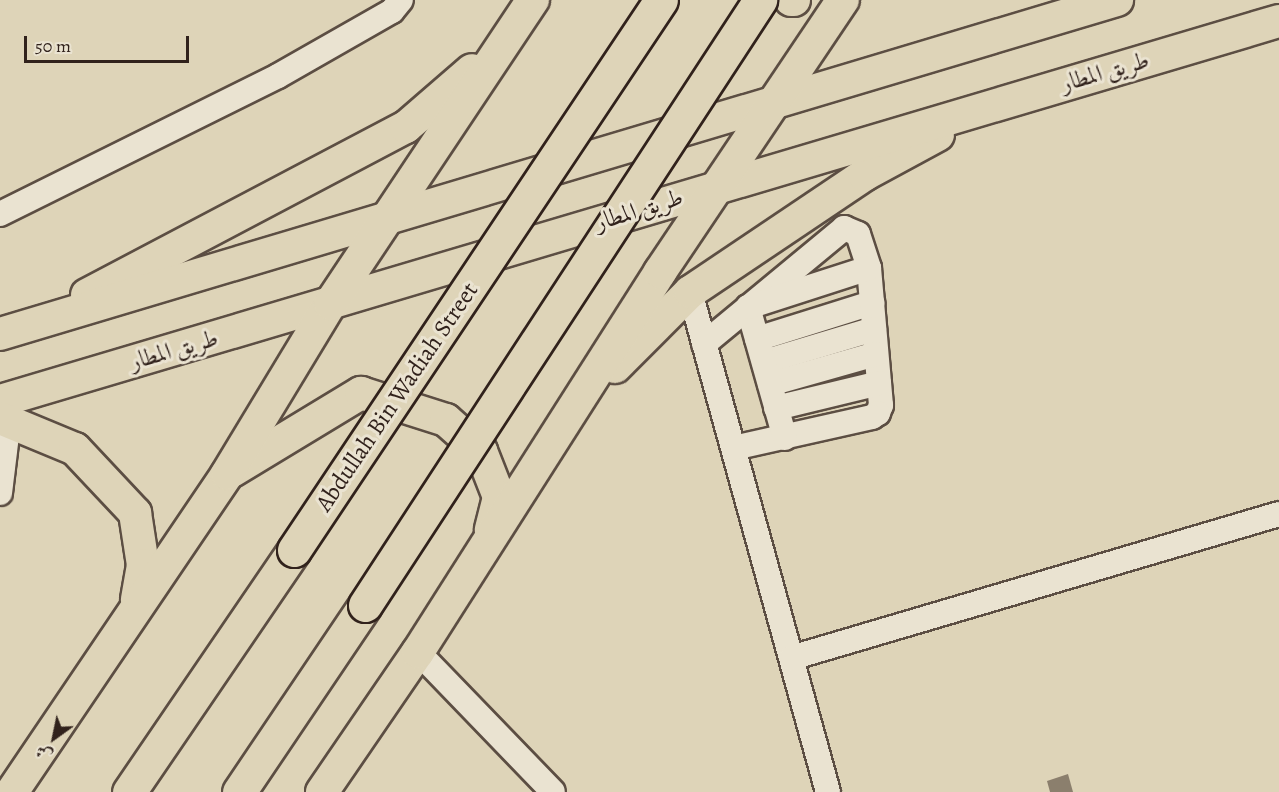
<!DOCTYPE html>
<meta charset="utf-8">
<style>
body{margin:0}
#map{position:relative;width:1279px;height:792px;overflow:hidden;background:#ded4b8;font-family:Alegreya,Amiri,serif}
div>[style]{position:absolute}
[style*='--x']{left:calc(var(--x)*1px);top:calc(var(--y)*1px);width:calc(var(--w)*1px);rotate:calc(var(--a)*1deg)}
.building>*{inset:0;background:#8b7f6d}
.roads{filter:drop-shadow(2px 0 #5c4e43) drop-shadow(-2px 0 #5c4e43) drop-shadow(0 2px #5c4e43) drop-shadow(0 -2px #5c4e43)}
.minor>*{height:24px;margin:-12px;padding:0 12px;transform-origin:12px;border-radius:12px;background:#eae3d1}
.major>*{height:32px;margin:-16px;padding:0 16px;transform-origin:16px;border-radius:16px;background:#ded4b8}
.highway>*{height:33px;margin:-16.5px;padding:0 16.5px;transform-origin:16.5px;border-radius:16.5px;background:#ded4b8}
.bridges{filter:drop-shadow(2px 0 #31221c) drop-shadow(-2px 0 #31221c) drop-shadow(0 2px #31221c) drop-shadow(0 -2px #31221c)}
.highway-bridge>*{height:33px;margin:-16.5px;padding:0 16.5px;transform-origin:16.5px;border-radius:16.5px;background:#ded4b8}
span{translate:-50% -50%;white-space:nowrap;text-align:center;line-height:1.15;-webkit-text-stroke:6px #eae3d1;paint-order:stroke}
.street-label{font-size:24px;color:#31221c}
.north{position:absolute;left:24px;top:708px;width:60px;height:60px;-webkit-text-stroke:4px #eae3d1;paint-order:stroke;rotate:213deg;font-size:16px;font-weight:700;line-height:24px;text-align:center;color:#31221c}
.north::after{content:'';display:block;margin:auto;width:21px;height:27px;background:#31221c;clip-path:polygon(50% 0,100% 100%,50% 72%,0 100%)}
.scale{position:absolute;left:24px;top:36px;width:165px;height:27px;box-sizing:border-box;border:3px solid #31221c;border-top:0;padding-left:8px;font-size:18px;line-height:21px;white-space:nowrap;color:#31221c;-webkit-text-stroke:4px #eae3d1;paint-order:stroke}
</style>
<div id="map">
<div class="building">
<i style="clip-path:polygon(1068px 774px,1073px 792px,1050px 792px,1047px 781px)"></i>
</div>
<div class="roads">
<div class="minor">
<i style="--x:0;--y:214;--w:310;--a:-26.4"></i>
<i style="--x:278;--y:76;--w:131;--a:-29.7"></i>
<i style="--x:392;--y:11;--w:14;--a:-51"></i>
<i style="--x:690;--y:292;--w:519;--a:74.57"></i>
<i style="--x:757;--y:339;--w:121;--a:-17.4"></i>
<i style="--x:704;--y:344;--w:182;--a:-39.6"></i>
<i style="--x:844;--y:228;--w:15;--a:23"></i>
<i style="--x:858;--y:234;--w:36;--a:72"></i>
<i style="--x:869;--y:268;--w:138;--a:85"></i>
<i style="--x:881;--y:405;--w:9;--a:111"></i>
<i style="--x:878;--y:413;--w:7;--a:146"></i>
<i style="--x:872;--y:417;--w:142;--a:167.4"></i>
<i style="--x:764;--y:362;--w:115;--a:-16.7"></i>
<i style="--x:770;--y:384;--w:110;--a:-15.8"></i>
<i style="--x:776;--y:408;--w:106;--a:-13.6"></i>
<i style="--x:785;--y:438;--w:136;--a:-105.8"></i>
<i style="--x:748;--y:307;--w:127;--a:-17.9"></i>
<i style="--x:0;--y:493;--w:75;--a:-83.1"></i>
<i style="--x:418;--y:652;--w:194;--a:46"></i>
<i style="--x:791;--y:658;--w:509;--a:-16.44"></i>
</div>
<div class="major">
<i style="--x:791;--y:0;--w:3;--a:0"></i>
<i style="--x:87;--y:295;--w:361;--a:-27.8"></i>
<i style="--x:406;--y:127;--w:87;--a:-40.8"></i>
<i style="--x:0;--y:334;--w:1166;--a:-16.65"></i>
<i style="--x:615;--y:367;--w:106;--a:-45"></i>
<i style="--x:690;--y:292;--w:210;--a:-33.9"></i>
<i style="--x:864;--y:175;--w:84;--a:-28.4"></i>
<i style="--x:0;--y:401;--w:1334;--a:-16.55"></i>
<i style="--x:0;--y:418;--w:81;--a:22.5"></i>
<i style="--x:75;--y:449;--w:88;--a:46.8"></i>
<i style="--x:135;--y:513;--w:53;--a:81.3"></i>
<i style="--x:143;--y:565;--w:35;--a:100"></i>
<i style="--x:232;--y:471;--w:151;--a:-31.2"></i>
<i style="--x:361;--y:393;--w:89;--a:17.6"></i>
<i style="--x:446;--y:420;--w:47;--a:41.5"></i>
<i style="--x:481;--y:451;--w:49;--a:68.6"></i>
<i style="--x:499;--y:497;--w:34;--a:104"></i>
<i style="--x:12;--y:792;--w:384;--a:-55.9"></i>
<i style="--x:227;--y:474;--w:199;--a:-58.8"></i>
<i style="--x:330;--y:304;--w:366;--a:-56.3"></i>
<i style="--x:322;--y:792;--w:170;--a:-55.6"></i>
<i style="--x:418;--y:652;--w:451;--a:-57.5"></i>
<i style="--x:660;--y:272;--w:328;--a:-56.1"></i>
</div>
<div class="highway">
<i style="--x:129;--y:792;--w:293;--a:-55.7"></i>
<i style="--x:239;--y:792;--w:225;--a:-56"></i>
</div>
</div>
<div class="bridges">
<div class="highway-bridge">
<i style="--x:294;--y:550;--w:661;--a:-56.29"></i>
<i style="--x:365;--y:605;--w:723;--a:-56.86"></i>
</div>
</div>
<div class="street-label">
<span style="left:1105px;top:72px;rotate:-16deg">طريق المطار</span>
<span style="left:639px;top:210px;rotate:-17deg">طريق المطار</span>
<span style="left:174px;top:350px;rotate:-16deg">طريق المطار</span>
<span style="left:397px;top:397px;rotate:-56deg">Abdullah Bin Wadiah Street</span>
</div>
<div class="north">ش</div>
<div class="scale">50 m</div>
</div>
